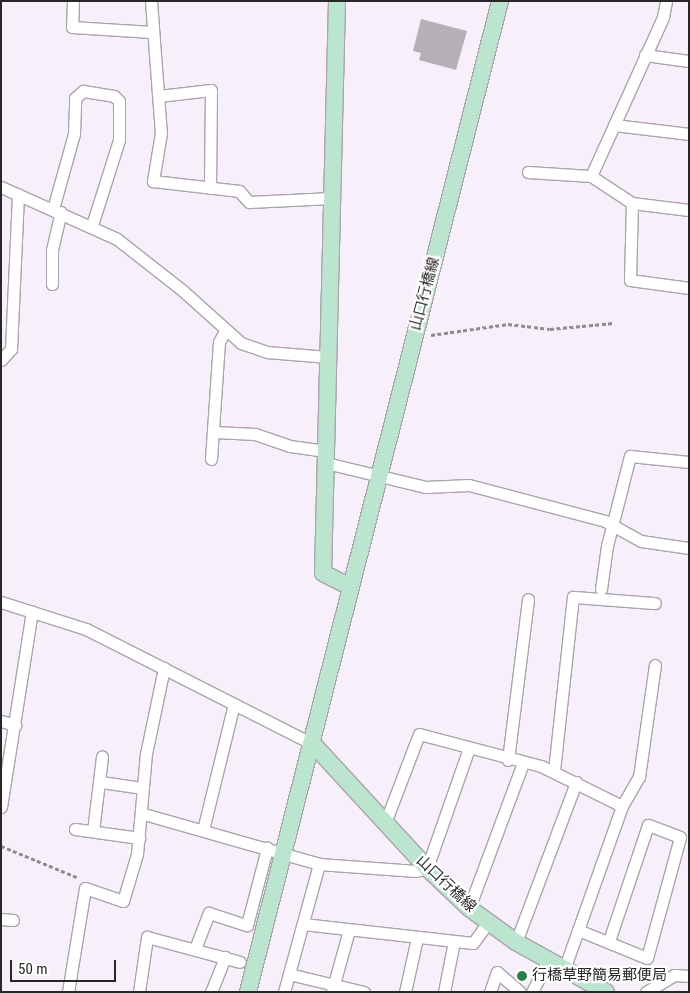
<!DOCTYPE html>
<meta charset="utf-8">
<style>
body{margin:0}
#map{position:relative;width:690px;height:993px;overflow:hidden;background:#f7eff9;font-family:"Roboto Condensed","Noto Sans JP",sans-serif}
div>[style]{position:absolute}
[style*='--x']{left:calc(var(--x)*1px);top:calc(var(--y)*1px);width:calc(var(--w)*1px);rotate:calc(var(--a)*1deg)}
.building>*{inset:0;background:#b6afb8}
.path>*{height:2.5px;margin-top:-1.25px;transform-origin:0;background:repeating-linear-gradient(90deg,#908b91 0 4px,transparent 0 6.5px)}
.roads{filter:drop-shadow(1px 0 #aba4ad) drop-shadow(-1px 0 #aba4ad) drop-shadow(0 1px #aba4ad) drop-shadow(0 -1px #aba4ad)}
.street>*{height:11px;margin:-5.5px;padding:0 5.5px;transform-origin:5.5px;border-radius:5.5px;background:#fff}
.secondary>*{height:16px;margin:-8px;padding:0 8px;transform-origin:8px;border-radius:8px;background:#bce5cf}
.dots>*{width:14px;height:14px;translate:-50% -50%;box-sizing:border-box;border:2px solid #fff;border-radius:50%}
span{translate:-50% -50%;white-space:nowrap;text-align:center;line-height:1.15;-webkit-text-stroke:4.5px #fff;paint-order:stroke}
.street-label{font-size:15px;color:#292629}
.poi-label{font-size:15px;color:#292629}
.left{translate:0 -50%;text-align:left}
.frame{position:absolute;inset:0;border:2px solid #292629;pointer-events:none}
.scale{position:absolute;left:10px;top:960px;width:106px;height:22px;box-sizing:border-box;border:2px solid #292629;border-top:0;padding-left:6px;font-size:15px;line-height:18px;white-space:nowrap;color:#292629;-webkit-text-stroke:4px #fff;paint-order:stroke}
</style>
<div id="map">
<div class="building">
<i style="clip-path:polygon(421px 19px,467px 31px,456px 70px,419px 60px,421px 53px,413px 51px)"></i>
</div>
<div class="path">
<i style="--x:431;--y:335;--w:78;--a:-8.1"></i>
<i style="--x:508;--y:324;--w:42;--a:6.8"></i>
<i style="--x:550;--y:329;--w:64;--a:-5.4"></i>
<i style="--x:1;--y:846;--w:84;--a:22.3"></i>
</div>
<div class="roads">
<div class="street">
<i style="--x:73;--y:1;--w:26;--a:92"></i>
<i style="--x:72;--y:27;--w:80;--a:3.6"></i>
<i style="--x:151;--y:1;--w:132;--a:85.7"></i>
<i style="--x:161;--y:133;--w:49;--a:99.5"></i>
<i style="--x:153;--y:181;--w:87;--a:6.6"></i>
<i style="--x:239;--y:191;--w:15;--a:48"></i>
<i style="--x:249;--y:202;--w:83;--a:-2.8"></i>
<i style="--x:645;--y:55;--w:44;--a:7.8"></i>
<i style="--x:159;--y:96;--w:52;--a:-6.6"></i>
<i style="--x:211;--y:90;--w:98;--a:90.6"></i>
<i style="--x:614;--y:125;--w:76;--a:6.8"></i>
<i style="--x:528;--y:172;--w:63;--a:3.6"></i>
<i style="--x:591;--y:176;--w:175;--a:-65.6"></i>
<i style="--x:663;--y:17;--w:16;--a:-79"></i>
<i style="--x:591;--y:176;--w:49;--a:33.4"></i>
<i style="--x:632;--y:203;--w:57;--a:7"></i>
<i style="--x:1;--y:187;--w:127;--a:24.1"></i>
<i style="--x:117;--y:239;--w:83;--a:38.1"></i>
<i style="--x:182;--y:290;--w:79;--a:41.9"></i>
<i style="--x:241;--y:343;--w:28;--a:19"></i>
<i style="--x:267;--y:352;--w:61;--a:4.7"></i>
<i style="--x:632;--y:203;--w:77;--a:91.5"></i>
<i style="--x:630;--y:280;--w:60;--a:7.7"></i>
<i style="--x:53;--y:209;--w:78;--a:-74.4"></i>
<i style="--x:74;--y:134;--w:36;--a:-88"></i>
<i style="--x:75;--y:98;--w:11;--a:-41"></i>
<i style="--x:83;--y:91;--w:31;--a:9"></i>
<i style="--x:114;--y:96;--w:7;--a:45"></i>
<i style="--x:119;--y:101;--w:39;--a:90"></i>
<i style="--x:119;--y:140;--w:89;--a:107.6"></i>
<i style="--x:52;--y:284;--w:34;--a:-90"></i>
<i style="--x:52;--y:250;--w:39;--a:-77"></i>
<i style="--x:1;--y:360;--w:15;--a:-48"></i>
<i style="--x:11;--y:349;--w:155;--a:-87.4"></i>
<i style="--x:215;--y:432;--w:40;--a:2.9"></i>
<i style="--x:255;--y:434;--w:37;--a:19"></i>
<i style="--x:290;--y:446;--w:36;--a:8"></i>
<i style="--x:211;--y:459;--w:117;--a:-86.1"></i>
<i style="--x:219;--y:342;--w:13;--a:-61"></i>
<i style="--x:326;--y:463;--w:103;--a:13.5"></i>
<i style="--x:426;--y:487;--w:43;--a:-2.7"></i>
<i style="--x:469;--y:485;--w:141;--a:14.8"></i>
<i style="--x:605;--y:521;--w:41;--a:29.1"></i>
<i style="--x:641;--y:541;--w:49;--a:8.3"></i>
<i style="--x:601;--y:589;--w:43;--a:-82.1"></i>
<i style="--x:607;--y:546;--w:93;--a:-75.7"></i>
<i style="--x:630;--y:456;--w:59;--a:5.8"></i>
<i style="--x:1;--y:602;--w:89;--a:17.6"></i>
<i style="--x:86;--y:629;--w:254;--a:26.9"></i>
<i style="--x:1;--y:721;--w:15;--a:16"></i>
<i style="--x:508;--y:760;--w:162;--a:-82.9"></i>
<i style="--x:554;--y:771;--w:175;--a:-83.8"></i>
<i style="--x:573;--y:597;--w:82;--a:4.2"></i>
<i style="--x:101;--y:782;--w:41;--a:8.3"></i>
<i style="--x:622;--y:806;--w:34;--a:-60"></i>
<i style="--x:639;--y:777;--w:113;--a:-81.9"></i>
<i style="--x:1;--y:807;--w:198;--a:-81"></i>
<i style="--x:144;--y:814;--w:182;--a:15.9"></i>
<i style="--x:319;--y:864;--w:97;--a:4.1"></i>
<i style="--x:416;--y:871;--w:11;--a:-15"></i>
<i style="--x:427;--y:868;--w:127;--a:-70.7"></i>
<i style="--x:385;--y:823;--w:95;--a:-69.1"></i>
<i style="--x:419;--y:734;--w:126;--a:14.7"></i>
<i style="--x:541;--y:766;--w:90;--a:26.3"></i>
<i style="--x:622;--y:806;--w:174;--a:109.5"></i>
<i style="--x:75;--y:829;--w:65;--a:8"></i>
<i style="--x:203;--y:830;--w:130;--a:-76.2"></i>
<i style="--x:93;--y:831;--w:75;--a:-83.1"></i>
<i style="--x:469;--y:908;--w:155;--a:-69.6"></i>
<i style="--x:1;--y:919;--w:12;--a:5"></i>
<i style="--x:303;--y:924;--w:171;--a:6.4"></i>
<i style="--x:473;--y:943;--w:26;--a:-54"></i>
<i style="--x:578;--y:930;--w:74;--a:22.1"></i>
<i style="--x:647;--y:958;--w:125;--a:-74.7"></i>
<i style="--x:680;--y:837;--w:34;--a:-159"></i>
<i style="--x:648;--y:825;--w:122;--a:108.6"></i>
<i style="--x:516;--y:942;--w:171;--a:-69.4"></i>
<i style="--x:195;--y:949;--w:39;--a:-69"></i>
<i style="--x:209;--y:913;--w:40;--a:18"></i>
<i style="--x:247;--y:925;--w:80;--a:-75.4"></i>
<i style="--x:289;--y:974;--w:77;--a:13.5"></i>
<i style="--x:332;--y:991;--w:63;--a:-74.4"></i>
<i style="--x:68;--y:992;--w:105;--a:-80.7"></i>
<i style="--x:85;--y:888;--w:40;--a:18.9"></i>
<i style="--x:123;--y:901;--w:49;--a:-73.4"></i>
<i style="--x:137;--y:854;--w:100;--a:-84.9"></i>
<i style="--x:146;--y:754;--w:88;--a:-78.2"></i>
<i style="--x:139;--y:992;--w:56;--a:-81.7"></i>
<i style="--x:147;--y:937;--w:96;--a:15"></i>
<i style="--x:211;--y:992;--w:38;--a:-68"></i>
<i style="--x:284;--y:992;--w:133;--a:-74.7"></i>
<i style="--x:405;--y:992;--w:55;--a:-77.5"></i>
<i style="--x:444;--y:992;--w:52;--a:-78.9"></i>
<i style="--x:490;--y:992;--w:21;--a:-71"></i>
<i style="--x:497;--y:972;--w:30;--a:41"></i>
<i style="--x:532;--y:992;--w:35;--a:-63"></i>
<i style="--x:646;--y:992;--w:33;--a:-31"></i>
<i style="--x:674;--y:975;--w:15;--a:4"></i>
</div>
<div class="secondary">
<i style="--x:337;--y:1;--w:572;--a:91.4"></i>
<i style="--x:323;--y:573;--w:29;--a:27"></i>
<i style="--x:313;--y:744;--w:168;--a:47.4"></i>
<i style="--x:427;--y:868;--w:58;--a:43.6"></i>
<i style="--x:469;--y:908;--w:58;--a:35.9"></i>
<i style="--x:516;--y:942;--w:103;--a:29.1"></i>
<i style="--x:248;--y:992;--w:1023;--a:-75.73"></i>
</div>
</div>
<div class="dots">
<i style="left:522px;top:976px;background:#2d7c4c"></i>
</div>
<div class="street-label">
<span style="left:425px;top:294px;rotate:-75deg">山口行橋線</span>
<span style="left:446px;top:884px;rotate:43deg">山口行橋線</span>
</div>
<div class="poi-label">
<span class="left" style="left:532px;top:976px">行橋草野簡易郵便局</span>
</div>
<div class="frame"></div>
<div class="scale">50 m</div>
</div>
